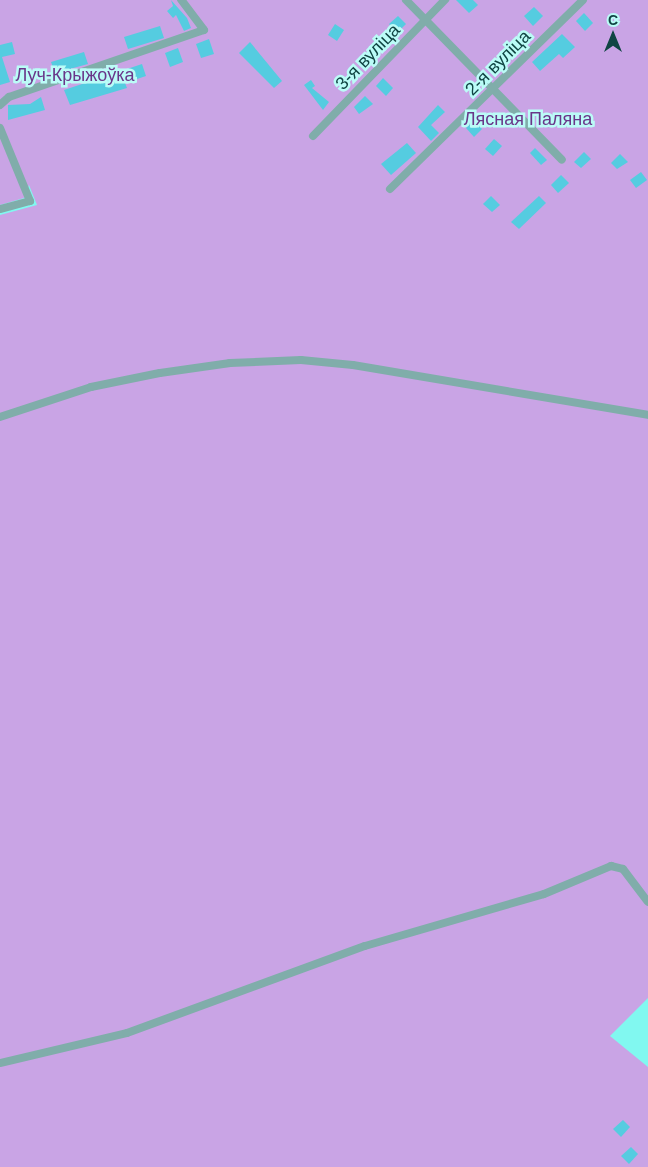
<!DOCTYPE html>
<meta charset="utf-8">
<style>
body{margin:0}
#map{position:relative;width:648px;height:1167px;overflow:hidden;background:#81f8f0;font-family:Arial,sans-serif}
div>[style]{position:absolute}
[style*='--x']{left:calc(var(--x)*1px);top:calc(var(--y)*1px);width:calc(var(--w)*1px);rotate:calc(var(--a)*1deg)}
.green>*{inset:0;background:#c9a4e5}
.building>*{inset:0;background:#55cce0}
.minor>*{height:8px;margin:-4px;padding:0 4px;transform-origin:4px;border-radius:4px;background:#80adaa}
span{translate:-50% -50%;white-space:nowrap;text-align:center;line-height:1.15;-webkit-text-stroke:5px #bbfcf7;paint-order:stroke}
.street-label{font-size:18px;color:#104543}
.park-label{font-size:18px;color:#693689}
.north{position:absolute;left:588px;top:10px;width:50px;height:50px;-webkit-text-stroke:4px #bbfcf7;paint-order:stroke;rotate:0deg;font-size:14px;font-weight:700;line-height:20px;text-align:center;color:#104543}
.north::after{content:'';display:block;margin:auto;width:18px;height:22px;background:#104543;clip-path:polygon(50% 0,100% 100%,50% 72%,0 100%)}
</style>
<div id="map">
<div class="green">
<i style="clip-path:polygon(0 0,648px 0,648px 998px,610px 1036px,648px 1067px,648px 1167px,0 1167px,0 215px,37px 205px,29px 185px,24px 198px,0 205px)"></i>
</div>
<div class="building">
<i style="clip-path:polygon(171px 0,187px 18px,191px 28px,184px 31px,176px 15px,173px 18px,167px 11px,173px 6px)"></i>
<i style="clip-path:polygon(456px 0,473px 0,478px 5px,469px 13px)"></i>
<i style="clip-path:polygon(534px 7px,543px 16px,533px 26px,524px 16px)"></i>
<i style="clip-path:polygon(584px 13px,593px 23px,585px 31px,576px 21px)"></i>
<i style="clip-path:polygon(398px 16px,406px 24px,397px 33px,389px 24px)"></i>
<i style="clip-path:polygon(335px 24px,344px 30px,337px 41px,328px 35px)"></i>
<i style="clip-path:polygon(160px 26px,164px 38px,128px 49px,124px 37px)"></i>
<i style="clip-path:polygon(562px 34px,575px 47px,563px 58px,559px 54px,540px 71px,532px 62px)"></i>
<i style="clip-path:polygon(209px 39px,214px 54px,201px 58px,196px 44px)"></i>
<i style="clip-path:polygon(12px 42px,15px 54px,2px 57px,10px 82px,0 85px,0 45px)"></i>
<i style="clip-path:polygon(250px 42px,282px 81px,274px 88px,239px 53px)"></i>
<i style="clip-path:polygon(178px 48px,183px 62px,170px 67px,165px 53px)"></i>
<i style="clip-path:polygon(84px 52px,88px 64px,55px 73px,51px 62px)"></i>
<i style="clip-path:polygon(142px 64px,146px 76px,125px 83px,127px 88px,70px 105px,64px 90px)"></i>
<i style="clip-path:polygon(383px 78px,393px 88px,386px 96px,376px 86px)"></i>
<i style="clip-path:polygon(311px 80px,315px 86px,312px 88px,329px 102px,323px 110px,304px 85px)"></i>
<i style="clip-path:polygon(365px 96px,373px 104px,359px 114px,354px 107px)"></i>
<i style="clip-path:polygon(41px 97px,45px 110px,8px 120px,8px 105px,30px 104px)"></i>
<i style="clip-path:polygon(438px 105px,445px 112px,431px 125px,439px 133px,431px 141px,418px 127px)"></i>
<i style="clip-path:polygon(474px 120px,482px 129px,474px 137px,466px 128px)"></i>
<i style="clip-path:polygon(494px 139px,502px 146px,493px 156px,485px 149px)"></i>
<i style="clip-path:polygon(407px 143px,416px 153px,391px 175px,381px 164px)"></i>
<i style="clip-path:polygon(535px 148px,547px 160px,541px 165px,530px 153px)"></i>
<i style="clip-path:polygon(584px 152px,591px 159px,581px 168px,574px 162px)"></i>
<i style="clip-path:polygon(620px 154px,628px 162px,617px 169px,611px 163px)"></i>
<i style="clip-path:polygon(641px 172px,647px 180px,636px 188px,630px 180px)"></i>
<i style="clip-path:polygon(561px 175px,569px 183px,558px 193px,551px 185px)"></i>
<i style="clip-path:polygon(491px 196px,500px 205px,492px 212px,483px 204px)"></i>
<i style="clip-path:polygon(539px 196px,546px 203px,519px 229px,511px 222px)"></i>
<i style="clip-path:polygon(623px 1120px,630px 1127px,621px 1137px,613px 1129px)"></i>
<i style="clip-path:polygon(631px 1147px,638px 1154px,629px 1164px,621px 1156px)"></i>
</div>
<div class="minor">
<i style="--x:406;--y:0;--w:223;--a:45.7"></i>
<i style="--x:0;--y:105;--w:12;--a:-42"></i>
<i style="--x:9;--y:97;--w:206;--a:-19"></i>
<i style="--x:204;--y:30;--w:38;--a:-127"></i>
<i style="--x:0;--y:128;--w:79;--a:67.7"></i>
<i style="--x:30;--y:201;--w:31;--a:165"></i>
<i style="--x:313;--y:136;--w:190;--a:-45.9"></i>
<i style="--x:390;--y:189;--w:270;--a:-44.4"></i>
<i style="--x:0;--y:417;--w:96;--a:-18.2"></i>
<i style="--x:91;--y:387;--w:70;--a:-11.5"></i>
<i style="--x:160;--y:373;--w:71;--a:-8.1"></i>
<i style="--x:230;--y:363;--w:71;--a:-2.4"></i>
<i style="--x:301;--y:360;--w:52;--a:5.5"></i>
<i style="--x:353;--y:365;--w:299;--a:9.6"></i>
<i style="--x:0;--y:1063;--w:130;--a:-13.3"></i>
<i style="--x:127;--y:1033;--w:253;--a:-20.1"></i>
<i style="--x:365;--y:946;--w:186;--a:-16.2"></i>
<i style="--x:544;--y:894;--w:73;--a:-22.7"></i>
<i style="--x:611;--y:866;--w:12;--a:14"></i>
<i style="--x:623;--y:869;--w:41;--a:52.9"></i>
</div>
<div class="street-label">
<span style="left:368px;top:57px;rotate:-46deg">3-я вуліца</span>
<span style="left:498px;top:63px;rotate:-45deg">2-я вуліца</span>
</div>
<div class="park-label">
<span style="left:75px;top:75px">Луч-Крыжоўка</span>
<span style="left:528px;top:119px">Лясная Паляна</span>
</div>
<div class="north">С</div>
</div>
